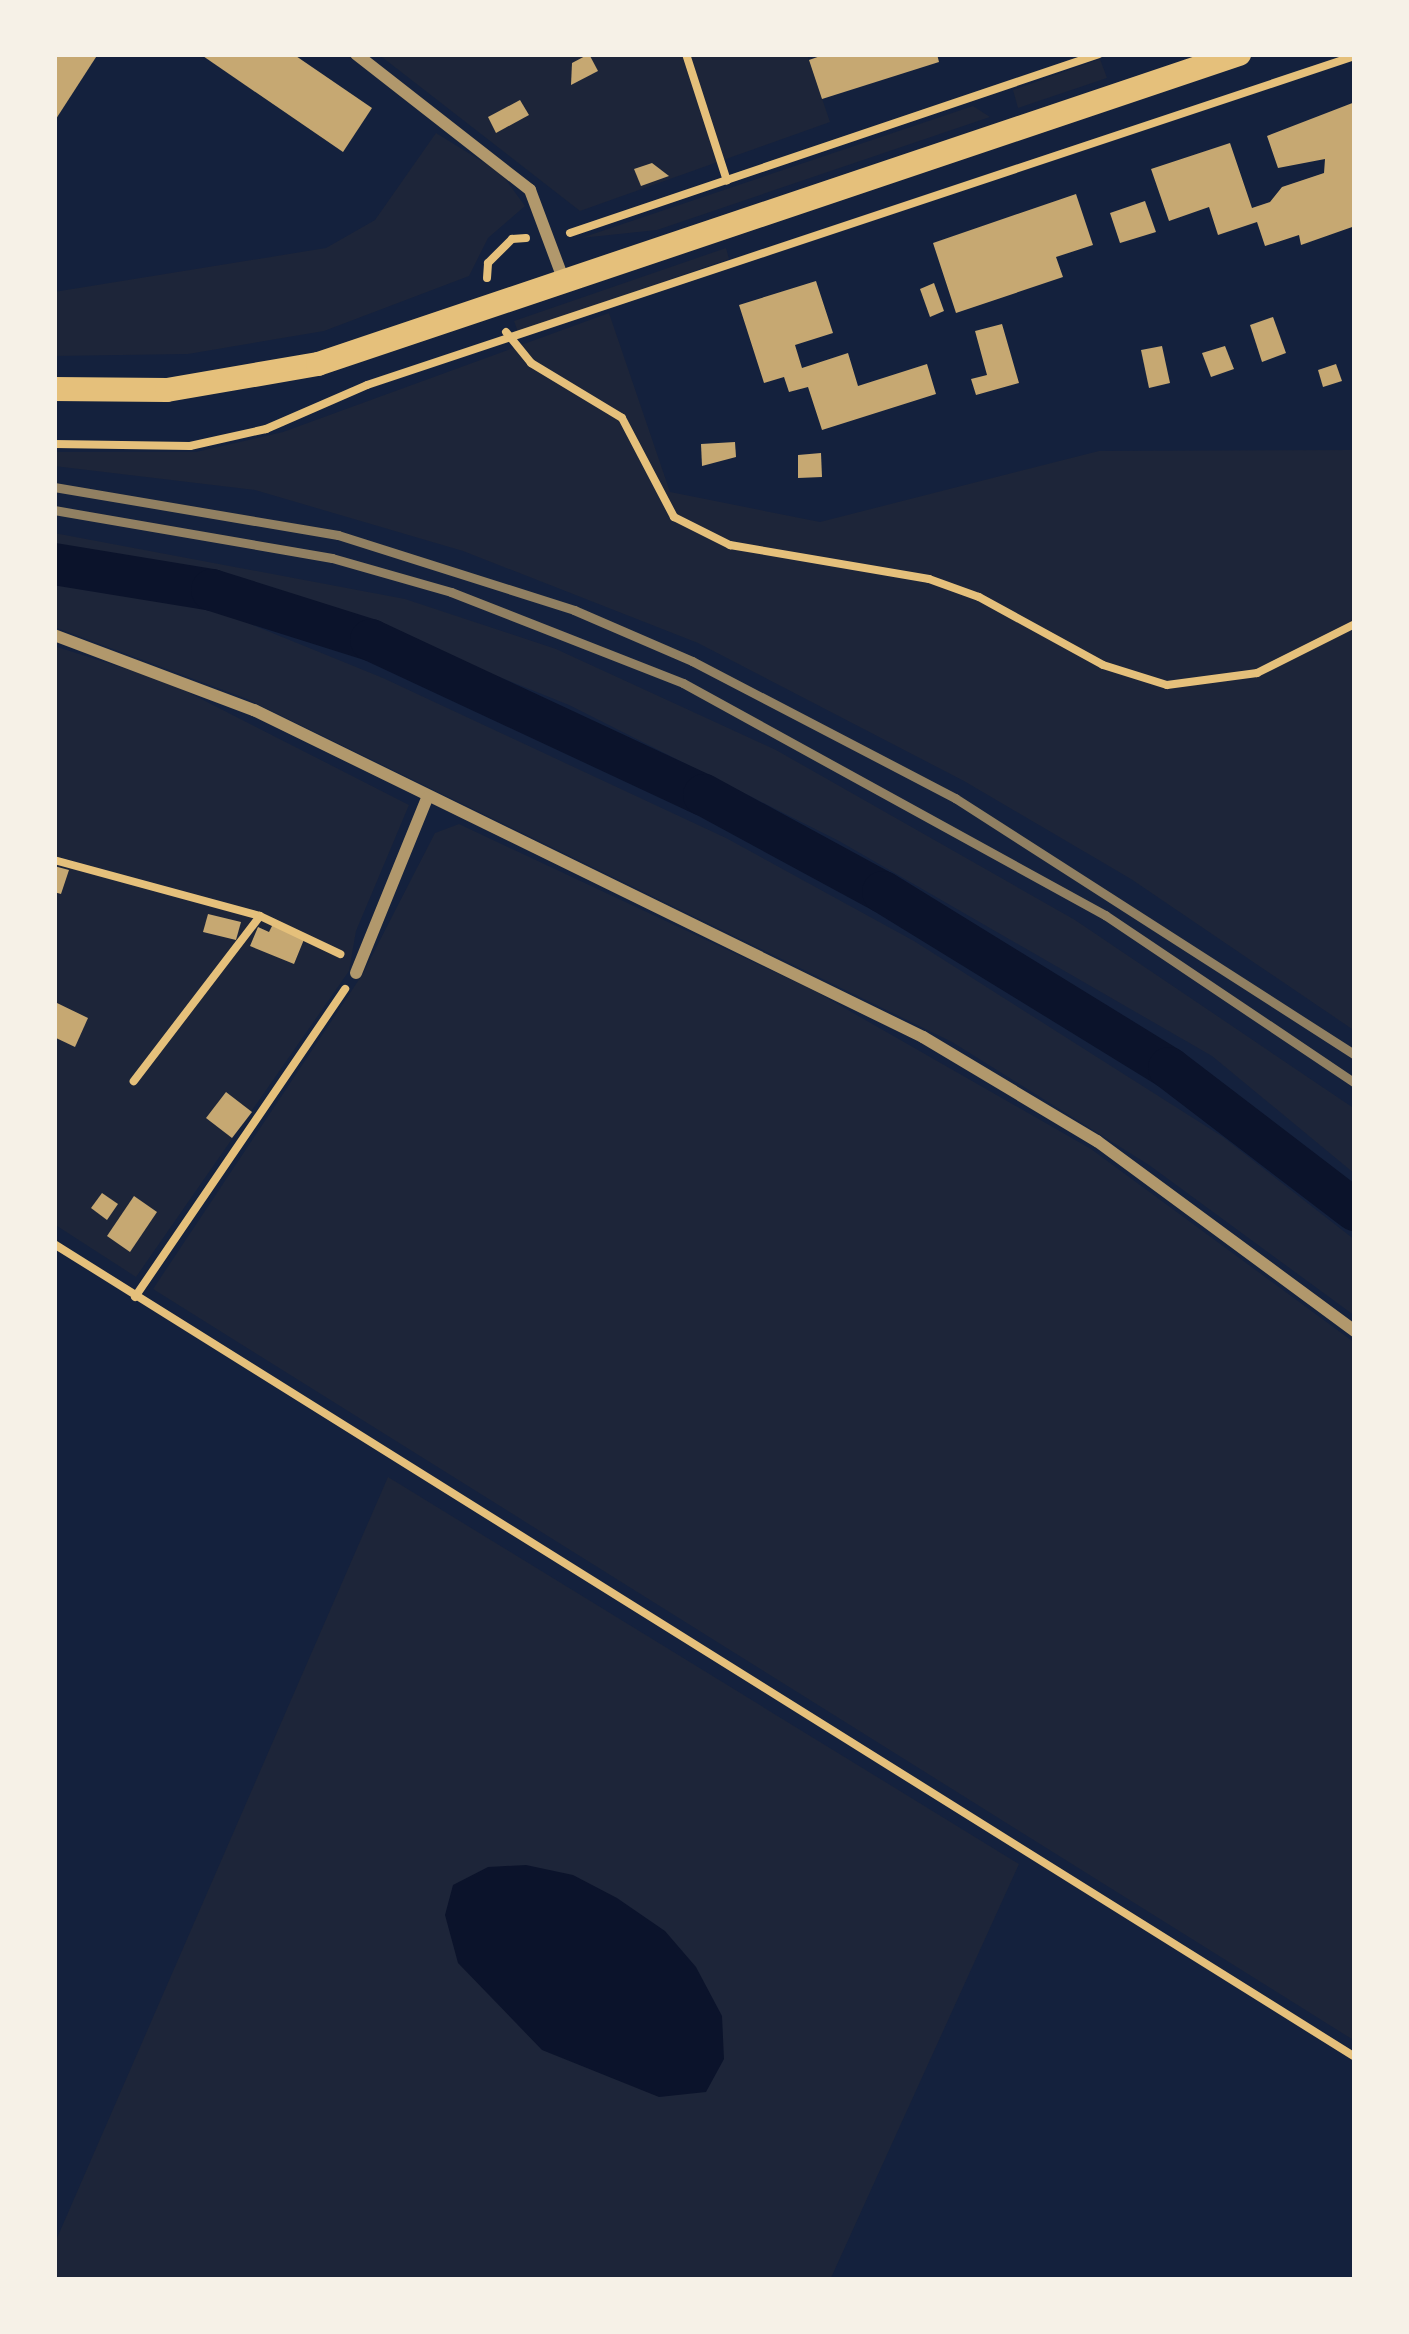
<!DOCTYPE html>
<style>
body{margin:0}
#map{position:relative;width:1409px;height:2334px;overflow:hidden;background:#14213d;font-family:"Space Grotesk",sans-serif}
div>[style]{position:absolute}
[style*='--x']{left:calc(var(--x)*1px);top:calc(var(--y)*1px);width:calc(var(--w)*1px);rotate:calc(var(--a)*1deg)}
.green>*{inset:0;background:#1d2539}
.water>*{inset:0;background:#0b132b}
.canal>*{height:42px;margin:-21px;padding:0 21px;transform-origin:21px;border-radius:21px;background:#0b132b}
.building>*{inset:0;background:#c6a872}
.path>*{height:8px;margin:-4px;padding:0 4px;transform-origin:4px;border-radius:4px;background:#e5c07b}
.minor>*{height:12px;margin:-6px;padding:0 6px;transform-origin:6px;border-radius:6px;background:#b1986c}
.secondary>*{height:24px;margin:-12px;padding:0 12px;transform-origin:12px;border-radius:12px;background:#e5c07b}
.rail>*{height:9px;margin:-4.5px;padding:0 4.5px;transform-origin:4.5px;border-radius:4.5px;background:#918062}
span{translate:-50% -50%;white-space:nowrap;text-align:center;line-height:1.15;-webkit-text-stroke:10px #f6f1e7;paint-order:stroke}
.frame{position:absolute;inset:0;border:57px solid #f6f1e7;pointer-events:none}
</style>
<div id="map">
<div class="green">
<i style="clip-path:polygon(378px 54px,807px 54px,830px 122px,580px 211px)"></i>
<i style="clip-path:polygon(1100px 59px,1107px 78px,1018px 108px,1013px 90px)"></i>
<i style="clip-path:polygon(973px 106px,990px 117px,657px 230px,581px 238px)"></i>
<i style="clip-path:polygon(436px 133px,501px 173px,525px 206px,488px 238px,469px 276px,324px 331px,188px 354px,54px 356px,54px 292px,326px 248px,375px 220px)"></i>
<i style="clip-path:polygon(726px 248px,729px 259px,518px 332px,514px 321px)"></i>
<i style="clip-path:polygon(609px 313px,670px 492px,820px 522px,1099px 451px,1355px 450px,1355px 1031px,1131px 879px,964px 781px,698px 643px,463px 551px,255px 490px,54px 466px,54px 452px,196px 452px,283px 432px)"></i>
<i style="clip-path:polygon(54px 533px,405px 599px,556px 649px,776px 750px,1075px 920px,1355px 1109px,1355px 1174px,1212px 1056px,839px 841px,569px 705px,316px 603px,54px 552px)"></i>
<i style="clip-path:polygon(54px 579px,201px 604px,383px 678px,726px 838px,914px 941px,1223px 1137px,1355px 1240px,1355px 1316px,1149px 1165px,952px 1042px,247px 699px,54px 627px)"></i>
<i style="clip-path:polygon(54px 646px,168px 682px,409px 805px,356px 931px,349px 971px,136px 1277px,54px 1224px)"></i>
<i style="clip-path:polygon(459px 824px,813px 990px,1091px 1149px,1355px 1343px,1355px 2041px,153px 1289px,362px 975px,435px 833px)"></i>
<i style="clip-path:polygon(388px 1477px,1019px 1864px,830px 2280px,54px 2280px,54px 2245px)"></i>
</div>
<div class="water">
<i style="clip-path:polygon(526px 1865px,573px 1875px,617px 1898px,665px 1931px,696px 1967px,722px 2016px,724px 2059px,706px 2092px,659px 2097px,542px 2050px,458px 1963px,445px 1915px,453px 1885px,488px 1867px)"></i>
</div>
<div class="canal">
<i style="--x:54;--y:564;--w:160;--a:9.3"></i>
<i style="--x:212;--y:590;--w:167;--a:17.5"></i>
<i style="--x:371;--y:640;--w:367;--a:25"></i>
<i style="--x:704;--y:795;--w:204;--a:28.5"></i>
<i style="--x:883;--y:892;--w:336;--a:31.6"></i>
<i style="--x:1169;--y:1068;--w:234;--a:37.4"></i>
</div>
<div class="building">
<i style="clip-path:polygon(54px 54px,98px 54px,54px 122px)"></i>
<i style="clip-path:polygon(200px 54px,293px 54px,372px 108px,343px 152px)"></i>
<i style="clip-path:polygon(589px 54px,598px 71px,571px 85px,572px 63px)"></i>
<i style="clip-path:polygon(826px 54px,937px 54px,939px 62px,822px 99px,809px 60px)"></i>
<i style="clip-path:polygon(520px 100px,529px 115px,496px 133px,488px 117px)"></i>
<i style="clip-path:polygon(1355px 102px,1355px 226px,1301px 245px,1299px 235px,1265px 246px,1257px 222px,1218px 235px,1209px 207px,1169px 221px,1151px 169px,1230px 143px,1252px 208px,1270px 202px,1282px 187px,1324px 173px,1325px 159px,1278px 168px,1267px 136px)"></i>
<i style="clip-path:polygon(652px 163px,669px 176px,641px 186px,634px 169px)"></i>
<i style="clip-path:polygon(1076px 194px,1093px 245px,1056px 257px,1063px 277px,956px 313px,933px 243px)"></i>
<i style="clip-path:polygon(1145px 201px,1156px 232px,1120px 243px,1110px 213px)"></i>
<i style="clip-path:polygon(816px 281px,833px 333px,795px 345px,802px 368px,848px 353px,858px 386px,927px 364px,936px 394px,822px 430px,808px 387px,789px 392px,784px 377px,764px 383px,739px 305px)"></i>
<i style="clip-path:polygon(934px 283px,944px 311px,930px 317px,920px 289px)"></i>
<i style="clip-path:polygon(1273px 317px,1286px 353px,1262px 362px,1250px 325px)"></i>
<i style="clip-path:polygon(1002px 324px,1019px 383px,976px 395px,971px 379px,987px 375px,975px 331px)"></i>
<i style="clip-path:polygon(1162px 346px,1170px 383px,1149px 388px,1141px 350px)"></i>
<i style="clip-path:polygon(1225px 346px,1234px 369px,1211px 377px,1202px 353px)"></i>
<i style="clip-path:polygon(1336px 364px,1342px 381px,1323px 387px,1318px 370px)"></i>
<i style="clip-path:polygon(735px 442px,736px 457px,702px 466px,701px 444px)"></i>
<i style="clip-path:polygon(821px 453px,822px 477px,798px 478px,798px 455px)"></i>
<i style="clip-path:polygon(54px 866px,69px 870px,61px 894px,54px 892px)"></i>
<i style="clip-path:polygon(208px 914px,241px 922px,236px 940px,203px 932px)"></i>
<i style="clip-path:polygon(273px 924px,305px 937px,294px 964px,250px 946px,258px 927px,269px 932px)"></i>
<i style="clip-path:polygon(57px 1003px,88px 1018px,75px 1047px,54px 1037px)"></i>
<i style="clip-path:polygon(226px 1092px,252px 1112px,232px 1138px,206px 1118px)"></i>
<i style="clip-path:polygon(102px 1193px,118px 1204px,107px 1220px,91px 1208px)"></i>
<i style="clip-path:polygon(134px 1196px,157px 1212px,130px 1252px,107px 1236px)"></i>
</div>
<div class="path">
<i style="--x:686;--y:54;--w:133;--a:72.1"></i>
<i style="--x:570;--y:233;--w:558;--a:-18.69"></i>
<i style="--x:487;--y:278;--w:15;--a:-86"></i>
<i style="--x:488;--y:263;--w:34;--a:-45"></i>
<i style="--x:512;--y:239;--w:14;--a:-4"></i>
<i style="--x:506;--y:332;--w:40;--a:51"></i>
<i style="--x:531;--y:363;--w:106;--a:31.1"></i>
<i style="--x:622;--y:418;--w:112;--a:62.3"></i>
<i style="--x:674;--y:517;--w:63;--a:26.6"></i>
<i style="--x:730;--y:545;--w:202;--a:9.7"></i>
<i style="--x:929;--y:579;--w:53;--a:19.8"></i>
<i style="--x:979;--y:597;--w:141;--a:28.7"></i>
<i style="--x:1103;--y:665;--w:67;--a:17.4"></i>
<i style="--x:1167;--y:685;--w:91;--a:-7.6"></i>
<i style="--x:1257;--y:673;--w:110;--a:-26.6"></i>
<i style="--x:54;--y:444;--w:136;--a:0.8"></i>
<i style="--x:190;--y:446;--w:78;--a:-12.6"></i>
<i style="--x:266;--y:429;--w:110;--a:-23.5"></i>
<i style="--x:367;--y:385;--w:1041;--a:-18.42"></i>
<i style="--x:54;--y:860;--w:213;--a:15.2"></i>
<i style="--x:260;--y:916;--w:208;--a:127.4"></i>
<i style="--x:260;--y:916;--w:89;--a:25.4"></i>
<i style="--x:54;--y:1244;--w:1534;--a:32"></i>
<i style="--x:135;--y:1297;--w:373;--a:-55.7"></i>
</div>
<div class="minor">
<i style="--x:356;--y:54;--w:221;--a:38"></i>
<i style="--x:530;--y:190;--w:97;--a:69.5"></i>
<i style="--x:54;--y:635;--w:214;--a:20.6"></i>
<i style="--x:254;--y:710;--w:745;--a:26.05"></i>
<i style="--x:923;--y:1037;--w:203;--a:30.9"></i>
<i style="--x:1097;--y:1141;--w:320;--a:36.4"></i>
<i style="--x:356;--y:973;--w:189;--a:-67.9"></i>
</div>
<div class="secondary">
<i style="--x:54;--y:389;--w:113;--a:0.5"></i>
<i style="--x:167;--y:390;--w:153;--a:-9.8"></i>
<i style="--x:318;--y:364;--w:972;--a:-18.6"></i>
</div>
<div class="rail">
<i style="--x:54;--y:487;--w:288;--a:9.6"></i>
<i style="--x:338;--y:535;--w:248;--a:17.6"></i>
<i style="--x:574;--y:610;--w:129;--a:23.4"></i>
<i style="--x:692;--y:661;--w:297;--a:27.5"></i>
<i style="--x:955;--y:798;--w:475;--a:32.7"></i>
<i style="--x:54;--y:510;--w:282;--a:9.8"></i>
<i style="--x:332;--y:558;--w:124;--a:15.9"></i>
<i style="--x:451;--y:592;--w:249;--a:21.4"></i>
<i style="--x:683;--y:683;--w:482;--a:28.8"></i>
<i style="--x:1105;--y:915;--w:301;--a:33.9"></i>
</div>
<div class="frame"></div>
</div>
